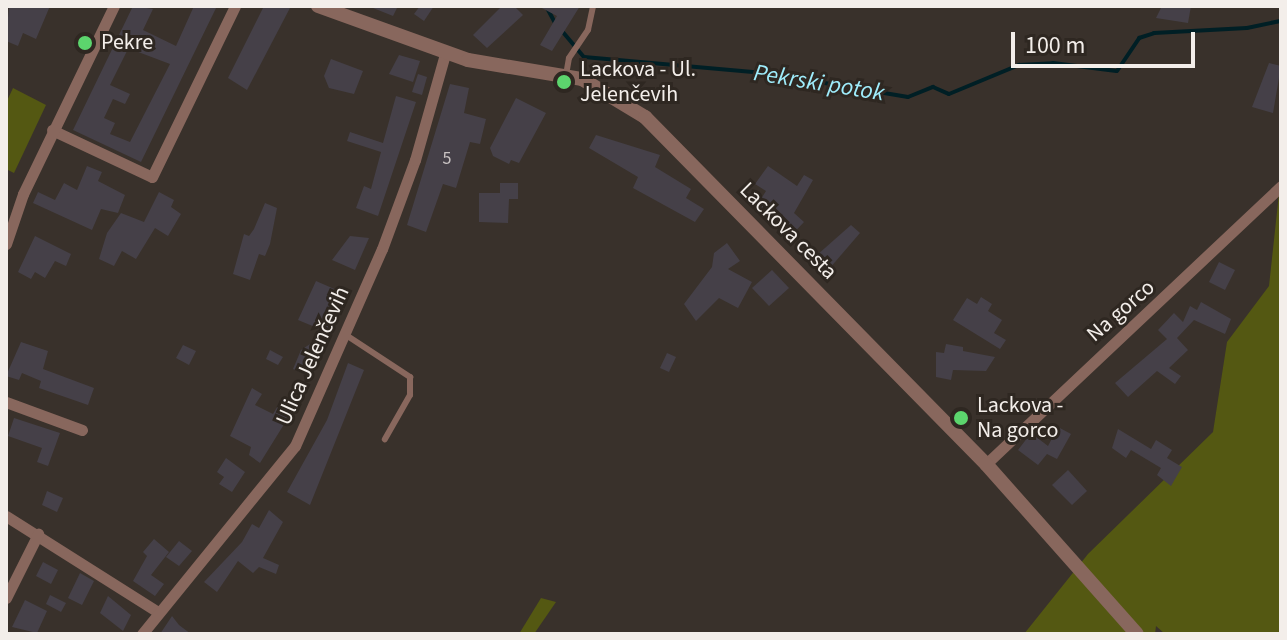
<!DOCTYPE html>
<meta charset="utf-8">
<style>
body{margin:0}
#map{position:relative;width:1287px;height:640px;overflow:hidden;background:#39312b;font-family:"Source Sans 3",sans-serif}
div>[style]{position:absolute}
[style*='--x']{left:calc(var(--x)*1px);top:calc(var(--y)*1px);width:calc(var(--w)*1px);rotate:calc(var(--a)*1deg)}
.green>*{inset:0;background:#545812}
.stream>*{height:4px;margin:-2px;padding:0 2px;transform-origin:2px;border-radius:2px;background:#001f25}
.building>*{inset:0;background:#454048}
.service>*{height:6px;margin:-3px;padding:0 3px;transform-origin:3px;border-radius:3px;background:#88675d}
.minor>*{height:11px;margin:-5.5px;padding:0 5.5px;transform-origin:5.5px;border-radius:5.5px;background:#88675d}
.tertiary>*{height:14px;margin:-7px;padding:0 7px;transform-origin:7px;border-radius:7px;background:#88675d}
.dots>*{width:22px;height:22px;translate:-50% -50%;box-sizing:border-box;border:4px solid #2e2721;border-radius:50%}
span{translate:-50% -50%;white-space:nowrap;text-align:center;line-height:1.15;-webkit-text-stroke:6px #2e2721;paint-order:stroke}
.number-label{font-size:18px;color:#c8c2c2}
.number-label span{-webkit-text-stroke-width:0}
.poi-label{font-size:22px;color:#f3eeea}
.left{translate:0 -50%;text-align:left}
.street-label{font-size:22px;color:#f3eeea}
.water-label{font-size:24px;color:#9fedfc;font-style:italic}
.frame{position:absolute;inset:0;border:8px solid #f3eeea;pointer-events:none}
.scale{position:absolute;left:1011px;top:32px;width:184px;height:36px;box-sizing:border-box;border:4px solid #f3eeea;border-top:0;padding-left:10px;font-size:24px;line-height:28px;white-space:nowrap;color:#f3eeea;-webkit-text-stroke:6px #2e2721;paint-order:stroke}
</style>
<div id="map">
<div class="green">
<i style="clip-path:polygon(13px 88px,46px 105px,14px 173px,6px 169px,6px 103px)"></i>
<i style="clip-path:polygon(1281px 175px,1281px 634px,1165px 634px,1156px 626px,1155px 634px,1024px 634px,1088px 554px,1213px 432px,1227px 342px,1269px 286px)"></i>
<i style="clip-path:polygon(541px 598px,556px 602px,534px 634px,519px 634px)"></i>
</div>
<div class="stream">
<i style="--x:546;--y:6;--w:21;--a:62"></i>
<i style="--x:562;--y:31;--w:34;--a:50"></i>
<i style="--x:584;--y:57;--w:182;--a:5.1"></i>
<i style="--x:765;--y:73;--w:145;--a:9.5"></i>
<i style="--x:908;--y:97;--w:27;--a:-22"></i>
<i style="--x:933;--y:87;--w:17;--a:24"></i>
<i style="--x:949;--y:94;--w:76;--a:-22.5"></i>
<i style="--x:1019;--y:65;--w:34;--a:-3"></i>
<i style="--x:1053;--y:63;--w:64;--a:7.1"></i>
<i style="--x:1117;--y:71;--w:40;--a:-56"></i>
<i style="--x:1139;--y:38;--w:16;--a:-18"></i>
<i style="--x:1154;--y:33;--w:93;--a:-3.1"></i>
<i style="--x:1247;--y:28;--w:35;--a:-12"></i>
</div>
<div class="building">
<i style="clip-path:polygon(9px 6px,50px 6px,36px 39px,23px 33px,18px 46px,6px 41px)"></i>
<i style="clip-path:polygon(evenodd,133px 6px,153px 9px,143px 30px,176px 46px,194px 6px,217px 6px,141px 162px,73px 130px,133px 6px,133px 50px,170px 64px,130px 142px,110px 134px,115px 123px,104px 118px,113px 99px,125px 104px,130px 94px,110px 85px,127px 51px,133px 50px)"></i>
<i style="clip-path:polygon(264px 6px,291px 6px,247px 90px,228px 78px)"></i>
<i style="clip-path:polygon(368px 6px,398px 6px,393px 16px)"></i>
<i style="clip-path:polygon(420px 6px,434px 6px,424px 21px,414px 14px)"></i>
<i style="clip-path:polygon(502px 6px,514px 6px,523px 15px,487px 48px,473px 35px)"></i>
<i style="clip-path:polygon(538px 6px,580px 6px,552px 51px,540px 45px,557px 16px)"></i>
<i style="clip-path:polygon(1191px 6px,1188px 23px,1156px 18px,1162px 6px)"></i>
<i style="clip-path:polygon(399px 55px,420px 61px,413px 82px,389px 74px)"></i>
<i style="clip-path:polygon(331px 59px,363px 71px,354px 94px,329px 88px,324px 76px)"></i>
<i style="clip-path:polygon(1269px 63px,1281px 66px,1273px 113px,1252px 107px)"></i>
<i style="clip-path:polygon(418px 74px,427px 77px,422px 95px,412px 92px)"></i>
<i style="clip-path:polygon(450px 84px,469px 88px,464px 113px,486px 119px,480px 144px,470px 142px,456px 188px,443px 184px,426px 232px,407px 225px)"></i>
<i style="clip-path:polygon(396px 96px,416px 102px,378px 216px,356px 208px,364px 186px,371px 189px,381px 152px,347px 141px,350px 132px,383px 143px)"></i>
<i style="clip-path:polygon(516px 98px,546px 113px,519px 163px,511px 160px,509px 164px,493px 156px,490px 148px)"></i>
<i style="clip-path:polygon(596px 135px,660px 155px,655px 167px,691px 189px,686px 198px,704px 209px,695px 222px,633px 188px,638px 177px,589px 148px)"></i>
<i style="clip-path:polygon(87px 166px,102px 172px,98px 181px,125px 195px,118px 213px,101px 209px,92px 230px,33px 203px,38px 192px,55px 200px,64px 183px,77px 190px)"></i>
<i style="clip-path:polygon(768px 166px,797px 186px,804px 175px,813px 180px,794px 213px,804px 222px,790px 237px,755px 208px,766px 191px,755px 184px)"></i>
<i style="clip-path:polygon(500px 183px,518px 183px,518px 199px,509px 199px,508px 223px,479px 222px,479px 193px,500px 193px)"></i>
<i style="clip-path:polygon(159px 192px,174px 200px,171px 207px,181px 214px,168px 236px,155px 228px,136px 259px,122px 251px,114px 266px,99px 259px,107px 233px,121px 213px,144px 222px)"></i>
<i style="clip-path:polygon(265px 203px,277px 208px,270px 244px,265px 256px,259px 254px,250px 280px,233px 274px,244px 234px,249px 236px,254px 229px)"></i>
<i style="clip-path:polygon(851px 225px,860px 233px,823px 276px,808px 263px)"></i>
<i style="clip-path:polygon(35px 236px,71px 254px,66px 266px,55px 261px,45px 278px,35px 272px,31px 279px,18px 272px)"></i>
<i style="clip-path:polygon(350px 236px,369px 238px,355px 270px,332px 260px)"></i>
<i style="clip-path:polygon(727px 243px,740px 261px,728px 269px,752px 282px,738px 308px,719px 298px,696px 321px,684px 304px,712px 267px,714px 253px)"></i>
<i style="clip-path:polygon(1219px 262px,1235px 270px,1225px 290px,1209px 282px)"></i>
<i style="clip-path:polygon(772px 270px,789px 288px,769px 306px,752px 288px)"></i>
<i style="clip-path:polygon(316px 281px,339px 291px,336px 299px,340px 301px,327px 332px,298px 320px)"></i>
<i style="clip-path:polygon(981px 297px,992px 304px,988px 311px,1002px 320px,994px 333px,1006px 340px,1000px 349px,953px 320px,967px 298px,977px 304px)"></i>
<i style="clip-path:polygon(1201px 302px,1231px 319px,1225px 334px,1194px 320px,1177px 338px,1188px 350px,1169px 368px,1181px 376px,1175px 384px,1157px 371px,1128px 397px,1115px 383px,1167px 339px,1158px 330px,1174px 313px,1183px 322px,1190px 306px,1197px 310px)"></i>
<i style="clip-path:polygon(21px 342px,48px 351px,43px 369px,94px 388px,88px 405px,39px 388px,41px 381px,22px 373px,19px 380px,6px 376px)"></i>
<i style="clip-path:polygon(310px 344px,320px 349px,309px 376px,293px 369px,301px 350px)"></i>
<i style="clip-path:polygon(946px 344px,963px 347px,963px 351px,995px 357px,986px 371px,953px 370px,951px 380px,936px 377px,936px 352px,944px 353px)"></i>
<i style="clip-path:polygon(183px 345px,196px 351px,189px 365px,176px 358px)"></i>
<i style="clip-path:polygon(270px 350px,283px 357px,278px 365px,266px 359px)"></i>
<i style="clip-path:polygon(667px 353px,676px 357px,669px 372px,660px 368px)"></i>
<i style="clip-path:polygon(348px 363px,364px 370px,310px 505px,287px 492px,327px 420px)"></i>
<i style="clip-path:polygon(252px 388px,262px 394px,255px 405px,273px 414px,282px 399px,296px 405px,260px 463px,249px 455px,251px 447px,230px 436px)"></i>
<i style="clip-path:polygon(14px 418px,60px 433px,48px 466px,37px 462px,42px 448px,8px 436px)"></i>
<i style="clip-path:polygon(1058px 427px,1071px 434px,1057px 459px,1047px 454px,1038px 465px,1018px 450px,1031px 433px,1048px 446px)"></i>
<i style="clip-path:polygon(1118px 429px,1151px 449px,1156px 440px,1172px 450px,1167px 458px,1182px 467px,1171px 486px,1157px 475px,1161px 468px,1131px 450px,1126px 458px,1112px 448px)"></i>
<i style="clip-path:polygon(226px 458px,245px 472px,232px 492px,219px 484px,224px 477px,217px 472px)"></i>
<i style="clip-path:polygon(1068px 470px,1087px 491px,1072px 505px,1052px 485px)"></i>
<i style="clip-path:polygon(47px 491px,63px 498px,57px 512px,42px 505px)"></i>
<i style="clip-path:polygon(269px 510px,283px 522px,263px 558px,279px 565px,276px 574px,259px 567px,253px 573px,238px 561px,217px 592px,204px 582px,242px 542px,252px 524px,259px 528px)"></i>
<i style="clip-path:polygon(154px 539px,169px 552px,151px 575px,164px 584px,155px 596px,133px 581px,147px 556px,143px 552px)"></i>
<i style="clip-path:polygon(179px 541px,192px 551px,179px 566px,166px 557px)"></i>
<i style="clip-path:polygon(43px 562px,58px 570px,51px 584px,36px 576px)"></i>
<i style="clip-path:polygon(80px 573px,94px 581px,82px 605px,68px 598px)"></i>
<i style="clip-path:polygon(50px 595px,66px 603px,61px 612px,46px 604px)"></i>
<i style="clip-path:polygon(108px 596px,131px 615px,123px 631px,100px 613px)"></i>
<i style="clip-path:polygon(25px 600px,47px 611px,37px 633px,12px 627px)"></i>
<i style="clip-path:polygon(172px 616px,179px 625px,191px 634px,160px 634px)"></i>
</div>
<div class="service">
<i style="--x:566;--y:75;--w:17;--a:-80"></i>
<i style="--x:569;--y:58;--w:34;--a:-56"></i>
<i style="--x:588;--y:30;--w:25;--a:-78"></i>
<i style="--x:346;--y:335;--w:77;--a:33.3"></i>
<i style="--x:410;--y:377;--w:18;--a:90"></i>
<i style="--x:410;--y:395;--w:51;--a:119.6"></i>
</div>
<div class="minor">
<i style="--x:52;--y:130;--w:110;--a:25.2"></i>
<i style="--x:152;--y:177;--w:190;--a:-64.1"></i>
<i style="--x:6;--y:244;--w:53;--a:-71.2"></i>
<i style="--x:23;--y:194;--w:209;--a:-64.2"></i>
<i style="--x:6;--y:402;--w:81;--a:20.2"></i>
<i style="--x:986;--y:464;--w:405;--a:-43.3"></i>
<i style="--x:6;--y:516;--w:180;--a:32.3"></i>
<i style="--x:6;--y:598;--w:72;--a:-63.4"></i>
<i style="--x:142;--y:634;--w:242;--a:-50.9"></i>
<i style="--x:295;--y:446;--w:215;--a:-66.2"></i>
<i style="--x:382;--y:249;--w:95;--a:-69.7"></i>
<i style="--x:415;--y:160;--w:110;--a:-74.2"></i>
</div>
<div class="tertiary">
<i style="--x:318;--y:6;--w:159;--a:19.8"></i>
<i style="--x:468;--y:60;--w:116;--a:9.5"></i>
<i style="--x:582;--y:79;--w:74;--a:31.1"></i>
<i style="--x:645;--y:117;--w:487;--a:45.5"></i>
<i style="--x:986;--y:464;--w:227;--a:48.4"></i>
</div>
<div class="dots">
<i style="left:85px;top:43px;background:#5cd56d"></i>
<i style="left:564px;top:82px;background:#5cd56d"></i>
<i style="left:961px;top:418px;background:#5cd56d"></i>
</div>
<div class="number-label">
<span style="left:447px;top:159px">5</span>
</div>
<div class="poi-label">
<span class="left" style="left:101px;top:43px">Pekre</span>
<span class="left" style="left:580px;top:82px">Lackova - Ul.<br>Jelenčevih</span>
<span class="left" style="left:977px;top:418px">Lackova -<br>Na gorco</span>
</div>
<div class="street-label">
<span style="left:788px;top:231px;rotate:45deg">Lackova cesta</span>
<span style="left:1121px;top:311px;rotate:-41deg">Na gorco</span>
<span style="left:313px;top:356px;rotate:-66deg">Ulica Jelenčevih</span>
</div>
<div class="water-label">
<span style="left:819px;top:83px;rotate:9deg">Pekrski potok</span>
</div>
<div class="frame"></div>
<div class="scale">100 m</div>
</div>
